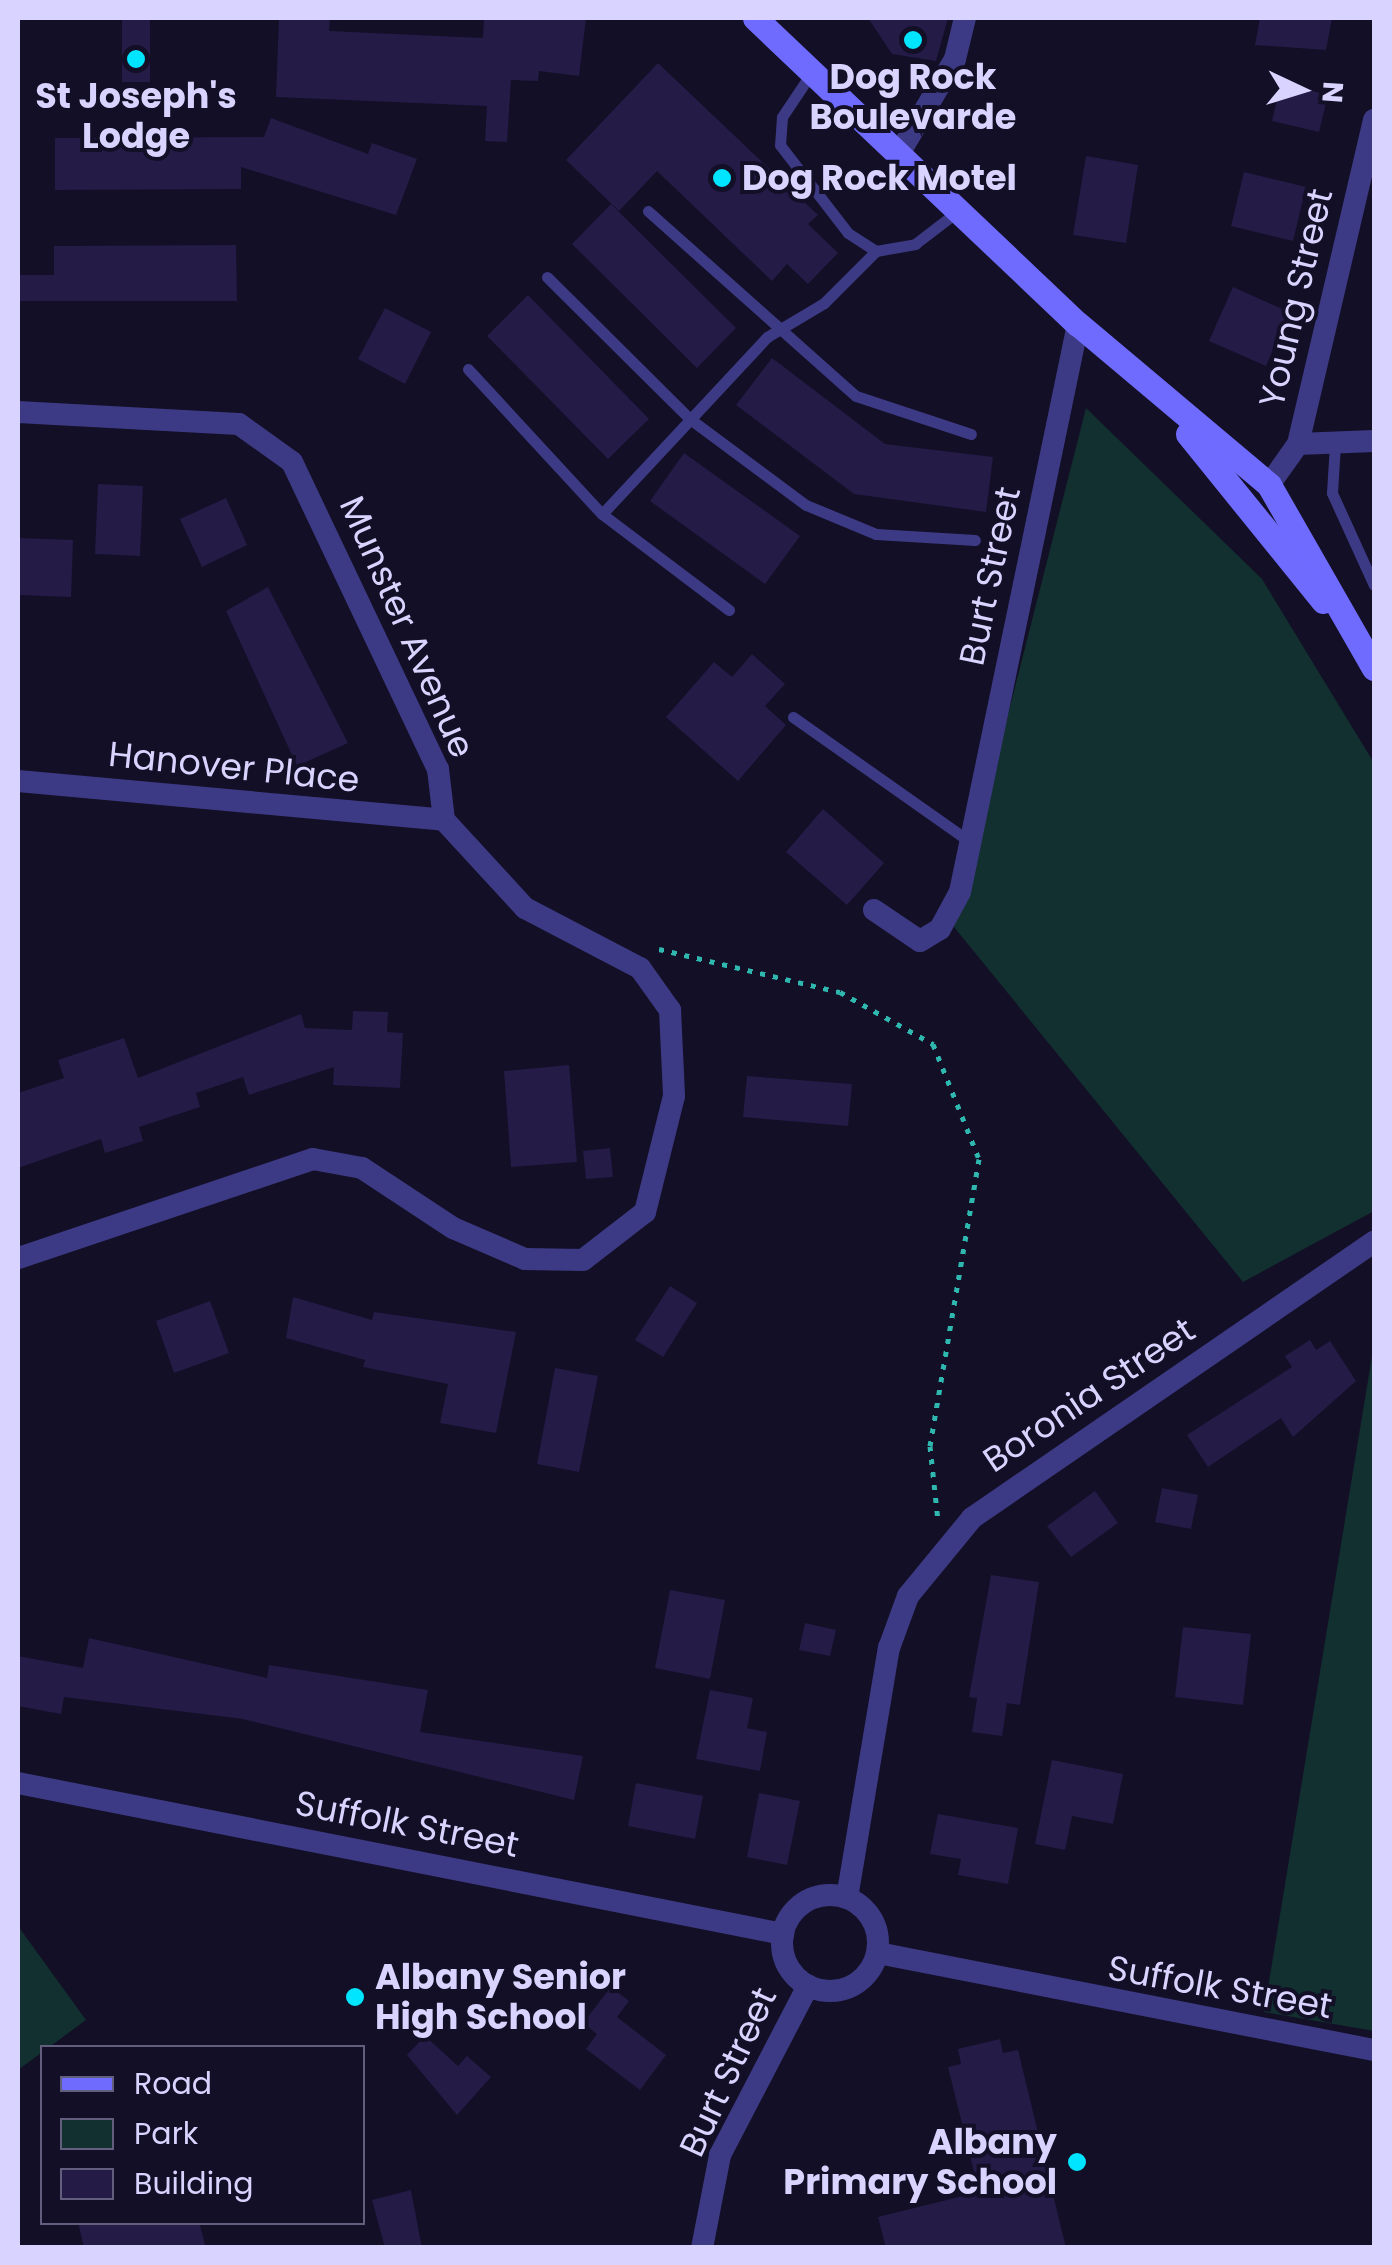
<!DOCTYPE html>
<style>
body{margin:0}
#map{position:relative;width:1392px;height:2265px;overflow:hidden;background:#130f26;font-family:Poppins,sans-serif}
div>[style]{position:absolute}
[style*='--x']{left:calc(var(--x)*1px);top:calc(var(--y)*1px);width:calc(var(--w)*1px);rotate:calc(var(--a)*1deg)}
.green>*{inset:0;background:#12302f}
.building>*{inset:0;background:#241b47}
.path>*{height:5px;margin-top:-2.5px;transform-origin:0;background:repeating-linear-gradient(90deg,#2fb8b0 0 5px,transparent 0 13px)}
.lane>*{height:11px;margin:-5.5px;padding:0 5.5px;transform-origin:5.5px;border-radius:5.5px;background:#3d3a85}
.street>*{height:22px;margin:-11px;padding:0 11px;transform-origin:11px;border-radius:11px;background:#3d3a85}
.street>.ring{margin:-11px;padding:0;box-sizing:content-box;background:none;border:22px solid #3d3a85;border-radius:50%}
.secondary>*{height:25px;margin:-12.5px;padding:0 12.5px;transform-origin:12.5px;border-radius:12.5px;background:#6f6bff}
.dots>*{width:28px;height:28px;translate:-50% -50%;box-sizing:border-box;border:5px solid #130f26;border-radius:50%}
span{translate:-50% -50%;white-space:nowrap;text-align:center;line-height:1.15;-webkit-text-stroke:8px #130f26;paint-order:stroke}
.poi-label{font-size:35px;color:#d9d4ff;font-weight:700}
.left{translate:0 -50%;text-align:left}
.right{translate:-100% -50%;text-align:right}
.street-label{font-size:35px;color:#d9d4ff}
.frame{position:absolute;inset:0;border:20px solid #d9d4ff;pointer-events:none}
.legend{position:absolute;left:40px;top:2045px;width:325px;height:180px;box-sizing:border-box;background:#130f26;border:2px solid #625e7d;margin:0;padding:12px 18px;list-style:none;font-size:30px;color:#d9d4ff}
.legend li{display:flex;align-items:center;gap:20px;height:50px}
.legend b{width:50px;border:2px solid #625e7d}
.north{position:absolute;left:1252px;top:40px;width:100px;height:100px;-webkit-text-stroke:8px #130f26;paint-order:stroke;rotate:94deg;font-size:28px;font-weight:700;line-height:40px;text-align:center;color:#d9d4ff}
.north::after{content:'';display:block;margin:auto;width:35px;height:45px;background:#d9d4ff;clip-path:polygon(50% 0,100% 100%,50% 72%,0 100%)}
</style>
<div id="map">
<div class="green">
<i style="clip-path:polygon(1086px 408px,1262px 579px,1374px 763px,1374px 1211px,1243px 1282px,954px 927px)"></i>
<i style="clip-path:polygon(1374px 1344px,1374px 2031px,1264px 2012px)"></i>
<i style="clip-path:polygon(18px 1926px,86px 2020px,18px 2070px)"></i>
</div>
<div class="building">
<i style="clip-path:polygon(122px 18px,150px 18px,150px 82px,122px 82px)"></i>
<i style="clip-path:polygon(279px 18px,330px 18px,329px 31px,483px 38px,484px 18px,586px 18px,579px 76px,539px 71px,538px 81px,511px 80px,507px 142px,485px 141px,487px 106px,276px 97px)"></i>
<i style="clip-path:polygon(868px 18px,948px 18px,936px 61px,892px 54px)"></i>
<i style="clip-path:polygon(1260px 18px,1332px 18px,1326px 50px,1255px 45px)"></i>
<i style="clip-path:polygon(658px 63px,818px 215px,808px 224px,838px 253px,808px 284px,787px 264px,772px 281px,657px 171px,619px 211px,566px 160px)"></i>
<i style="clip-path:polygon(1281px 83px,1328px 95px,1319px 132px,1272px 121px)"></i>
<i style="clip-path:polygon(271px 118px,368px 154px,372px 143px,417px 159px,396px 215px,241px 167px,241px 189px,55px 190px,55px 138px,264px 137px)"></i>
<i style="clip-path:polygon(1086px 156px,1138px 165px,1126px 243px,1073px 235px)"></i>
<i style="clip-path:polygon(1244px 172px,1306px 187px,1293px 241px,1231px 226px)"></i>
<i style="clip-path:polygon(611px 204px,736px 328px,697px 368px,572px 244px)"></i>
<i style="clip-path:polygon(236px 245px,237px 301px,18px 301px,18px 275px,54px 275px,54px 246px)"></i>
<i style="clip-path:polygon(1233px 287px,1289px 312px,1266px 366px,1209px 341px)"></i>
<i style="clip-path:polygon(528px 295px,649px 419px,608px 459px,487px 336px)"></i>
<i style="clip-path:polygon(385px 308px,431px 332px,405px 384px,358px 359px)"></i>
<i style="clip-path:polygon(772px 358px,885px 444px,993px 457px,986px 512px,854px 494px,736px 405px)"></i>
<i style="clip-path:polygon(684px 453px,800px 536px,765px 584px,650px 501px)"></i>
<i style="clip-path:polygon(98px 484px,143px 486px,140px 556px,95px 554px)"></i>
<i style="clip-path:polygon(226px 498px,247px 545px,202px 567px,180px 519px)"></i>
<i style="clip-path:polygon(18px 538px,73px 540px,71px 597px,18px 595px)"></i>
<i style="clip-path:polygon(268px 587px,348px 743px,297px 766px,226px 611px)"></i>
<i style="clip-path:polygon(752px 654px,785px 684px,765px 706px,786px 725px,738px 781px,666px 717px,714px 662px,732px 677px)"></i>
<i style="clip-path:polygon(823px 809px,884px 863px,847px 905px,786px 852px)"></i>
<i style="clip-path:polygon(353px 1011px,388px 1012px,387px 1032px,403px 1033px,400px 1088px,333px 1085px,334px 1067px,249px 1095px,243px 1077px,196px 1093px,200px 1107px,139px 1127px,143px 1141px,105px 1153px,101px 1139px,18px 1168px,18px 1093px,64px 1078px,58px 1060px,124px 1038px,138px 1078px,301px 1014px,305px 1028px,352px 1030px)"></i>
<i style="clip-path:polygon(569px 1065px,577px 1162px,511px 1167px,504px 1071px)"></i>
<i style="clip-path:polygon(747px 1076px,852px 1084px,848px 1126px,743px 1117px)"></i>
<i style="clip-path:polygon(610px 1148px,613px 1177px,586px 1179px,583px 1151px)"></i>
<i style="clip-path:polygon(670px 1286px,697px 1303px,663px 1357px,635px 1340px)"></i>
<i style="clip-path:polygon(293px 1297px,372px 1320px,374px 1312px,516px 1332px,496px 1433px,440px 1423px,448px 1384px,363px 1367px,365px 1360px,286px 1338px)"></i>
<i style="clip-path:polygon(210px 1301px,229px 1353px,174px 1373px,156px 1321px)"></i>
<i style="clip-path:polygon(1310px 1340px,1316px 1350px,1330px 1341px,1356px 1381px,1293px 1437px,1281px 1418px,1208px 1467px,1187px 1435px,1292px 1367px,1285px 1356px)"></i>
<i style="clip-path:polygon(555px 1368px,598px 1376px,579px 1472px,537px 1464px)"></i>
<i style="clip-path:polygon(1162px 1488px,1198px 1495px,1191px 1529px,1155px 1522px)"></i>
<i style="clip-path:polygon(1095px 1491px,1118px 1523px,1071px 1557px,1047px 1526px)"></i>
<i style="clip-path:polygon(991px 1575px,1039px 1582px,1020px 1705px,1007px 1703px,1002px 1736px,972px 1732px,977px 1698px,969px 1697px)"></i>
<i style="clip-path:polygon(670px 1590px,725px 1600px,710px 1679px,655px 1668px)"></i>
<i style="clip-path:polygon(805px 1623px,836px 1630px,830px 1656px,799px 1650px)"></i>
<i style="clip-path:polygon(1183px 1627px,1251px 1634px,1243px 1705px,1175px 1697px)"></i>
<i style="clip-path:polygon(89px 1638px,267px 1678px,269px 1665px,428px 1690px,420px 1732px,583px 1756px,574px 1800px,243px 1719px,64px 1697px,61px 1714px,18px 1706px,18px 1656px,83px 1668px)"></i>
<i style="clip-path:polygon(710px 1690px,753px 1698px,747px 1728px,767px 1732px,760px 1771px,696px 1759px)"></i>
<i style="clip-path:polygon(1052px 1760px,1123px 1774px,1113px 1824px,1072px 1816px,1065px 1850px,1035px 1844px)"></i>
<i style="clip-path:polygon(636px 1783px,703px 1796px,695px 1839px,628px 1826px)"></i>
<i style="clip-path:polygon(759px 1793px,800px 1801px,787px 1865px,747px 1857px)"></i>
<i style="clip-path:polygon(938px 1814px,1018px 1828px,1008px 1884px,958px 1875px,961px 1859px,930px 1854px)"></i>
<i style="clip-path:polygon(611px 1987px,629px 2001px,617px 2017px,666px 2055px,640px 2090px,586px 2049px,597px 2034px,583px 2023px)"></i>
<i style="clip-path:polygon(425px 2036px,458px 2066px,467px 2056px,491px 2077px,457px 2115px,407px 2055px)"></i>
<i style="clip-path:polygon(1000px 2039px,1003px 2053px,1018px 2050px,1066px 2248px,886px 2248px,878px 2217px,979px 2192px,948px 2067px,961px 2064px,958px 2049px)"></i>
<i style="clip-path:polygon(411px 2190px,422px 2248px,385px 2248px,372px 2200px)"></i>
<i style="clip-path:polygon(78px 2222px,199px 2222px,206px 2248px,84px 2248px)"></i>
</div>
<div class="path">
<i style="--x:659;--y:949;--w:186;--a:13.4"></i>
<i style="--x:840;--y:992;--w:107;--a:29.2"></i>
<i style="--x:933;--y:1044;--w:124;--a:68.2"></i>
<i style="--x:979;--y:1159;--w:291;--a:99.7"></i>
<i style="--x:930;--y:1446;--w:75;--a:83.9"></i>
</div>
<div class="lane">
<i style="--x:812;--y:72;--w:54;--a:123.7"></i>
<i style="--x:782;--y:117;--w:28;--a:94"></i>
<i style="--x:780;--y:145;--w:111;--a:52.3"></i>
<i style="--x:848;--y:233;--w:33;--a:33"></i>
<i style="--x:876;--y:251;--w:40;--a:-10"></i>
<i style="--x:915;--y:244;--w:54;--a:-37.5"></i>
<i style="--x:648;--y:211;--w:278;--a:41.7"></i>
<i style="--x:856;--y:396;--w:121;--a:18.3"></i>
<i style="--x:547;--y:277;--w:202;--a:44.8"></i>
<i style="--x:690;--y:419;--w:144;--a:36.6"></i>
<i style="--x:806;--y:505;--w:76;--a:22.5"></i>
<i style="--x:876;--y:534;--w:99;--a:3.5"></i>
<i style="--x:468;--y:369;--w:197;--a:47.3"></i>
<i style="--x:1335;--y:444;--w:49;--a:93.5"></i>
<i style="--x:1332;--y:493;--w:101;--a:65.5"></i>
<i style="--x:729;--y:610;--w:159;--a:-142.9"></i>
<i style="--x:602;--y:514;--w:242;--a:-47"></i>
<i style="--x:767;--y:337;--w:66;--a:-30.8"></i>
<i style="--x:824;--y:303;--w:74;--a:-45"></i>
<i style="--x:793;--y:717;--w:217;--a:35.2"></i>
</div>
<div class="street">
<i style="--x:900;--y:152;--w:108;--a:-59.4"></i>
<i style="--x:955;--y:59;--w:42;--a:-76.3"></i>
<i style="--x:18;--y:412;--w:221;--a:3.1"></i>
<i style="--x:239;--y:424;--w:65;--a:35.6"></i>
<i style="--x:292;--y:462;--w:340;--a:64.6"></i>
<i style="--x:438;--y:769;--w:51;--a:83.3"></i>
<i style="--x:444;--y:820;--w:120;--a:47.4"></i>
<i style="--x:525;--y:908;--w:130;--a:27.6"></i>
<i style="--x:640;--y:968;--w:52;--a:54.5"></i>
<i style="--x:670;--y:1010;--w:86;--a:87.3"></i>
<i style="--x:674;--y:1096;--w:120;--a:104"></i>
<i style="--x:645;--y:1212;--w:78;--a:142.3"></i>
<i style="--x:583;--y:1260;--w:58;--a:-179"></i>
<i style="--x:525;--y:1259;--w:78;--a:-156.7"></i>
<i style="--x:453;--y:1228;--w:109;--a:-146.6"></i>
<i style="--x:362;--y:1168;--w:50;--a:-169.6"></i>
<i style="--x:313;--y:1159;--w:311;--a:161.4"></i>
<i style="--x:1298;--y:444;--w:76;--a:-2.3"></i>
<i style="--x:1269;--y:485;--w:50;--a:-54.7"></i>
<i style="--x:1298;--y:444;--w:333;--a:-76.8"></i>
<i style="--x:18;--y:781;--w:428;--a:5.2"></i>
<i style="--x:874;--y:910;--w:55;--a:34"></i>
<i style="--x:920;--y:941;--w:23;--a:-31"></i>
<i style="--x:940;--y:929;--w:42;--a:-61.6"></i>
<i style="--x:960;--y:892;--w:580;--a:-78.26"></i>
<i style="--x:18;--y:1783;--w:780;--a:11.17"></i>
<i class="ring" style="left:782px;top:1895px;width:74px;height:74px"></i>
<i style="--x:847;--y:1898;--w:254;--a:-80.5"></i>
<i style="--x:889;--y:1648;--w:55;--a:-69.9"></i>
<i style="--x:908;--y:1596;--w:101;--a:-50.6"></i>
<i style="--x:972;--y:1518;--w:488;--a:-34.5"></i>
<i style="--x:878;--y:1953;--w:505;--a:11.07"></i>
<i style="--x:702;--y:2248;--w:95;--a:-79"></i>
<i style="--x:720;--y:2155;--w:191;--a:-62.5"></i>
</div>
<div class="secondary">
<i style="--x:755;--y:18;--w:445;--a:43.5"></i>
<i style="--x:1078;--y:324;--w:250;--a:40.1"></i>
<i style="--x:1269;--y:485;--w:211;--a:60.2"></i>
<i style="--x:1188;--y:434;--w:215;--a:51"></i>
</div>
<div class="dots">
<i style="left:913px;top:40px;background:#00e5ff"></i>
<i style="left:136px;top:59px;background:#00e5ff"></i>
<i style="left:722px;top:178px;background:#00e5ff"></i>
<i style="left:355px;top:1997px;background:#00e5ff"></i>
<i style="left:1077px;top:2162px;background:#00e5ff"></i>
</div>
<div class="poi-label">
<span style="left:913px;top:97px">Dog Rock<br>Boulevarde</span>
<span style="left:136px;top:116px">St Joseph's<br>Lodge</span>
<span class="left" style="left:742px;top:178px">Dog Rock Motel</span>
<span class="left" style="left:375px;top:1997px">Albany Senior<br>High School</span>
<span class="right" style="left:1057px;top:2162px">Albany<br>Primary School</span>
</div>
<div class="street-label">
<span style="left:1296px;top:298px;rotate:-77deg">Young Street</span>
<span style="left:990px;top:576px;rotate:-78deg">Burt Street</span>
<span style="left:407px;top:627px;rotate:66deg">Munster Avenue</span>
<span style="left:234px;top:767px;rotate:6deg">Hanover Place</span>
<span style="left:1089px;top:1395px;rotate:-34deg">Boronia Street</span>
<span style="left:407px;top:1824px;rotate:11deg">Suffolk Street</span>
<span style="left:1220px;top:1987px;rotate:10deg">Suffolk Street</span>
<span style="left:728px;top:2072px;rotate:-65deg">Burt Street</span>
</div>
<div class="frame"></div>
<ul class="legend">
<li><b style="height:12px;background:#6f6bff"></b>Road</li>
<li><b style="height:28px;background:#12302f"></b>Park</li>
<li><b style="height:28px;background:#241b47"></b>Building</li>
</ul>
<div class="north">N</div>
</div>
